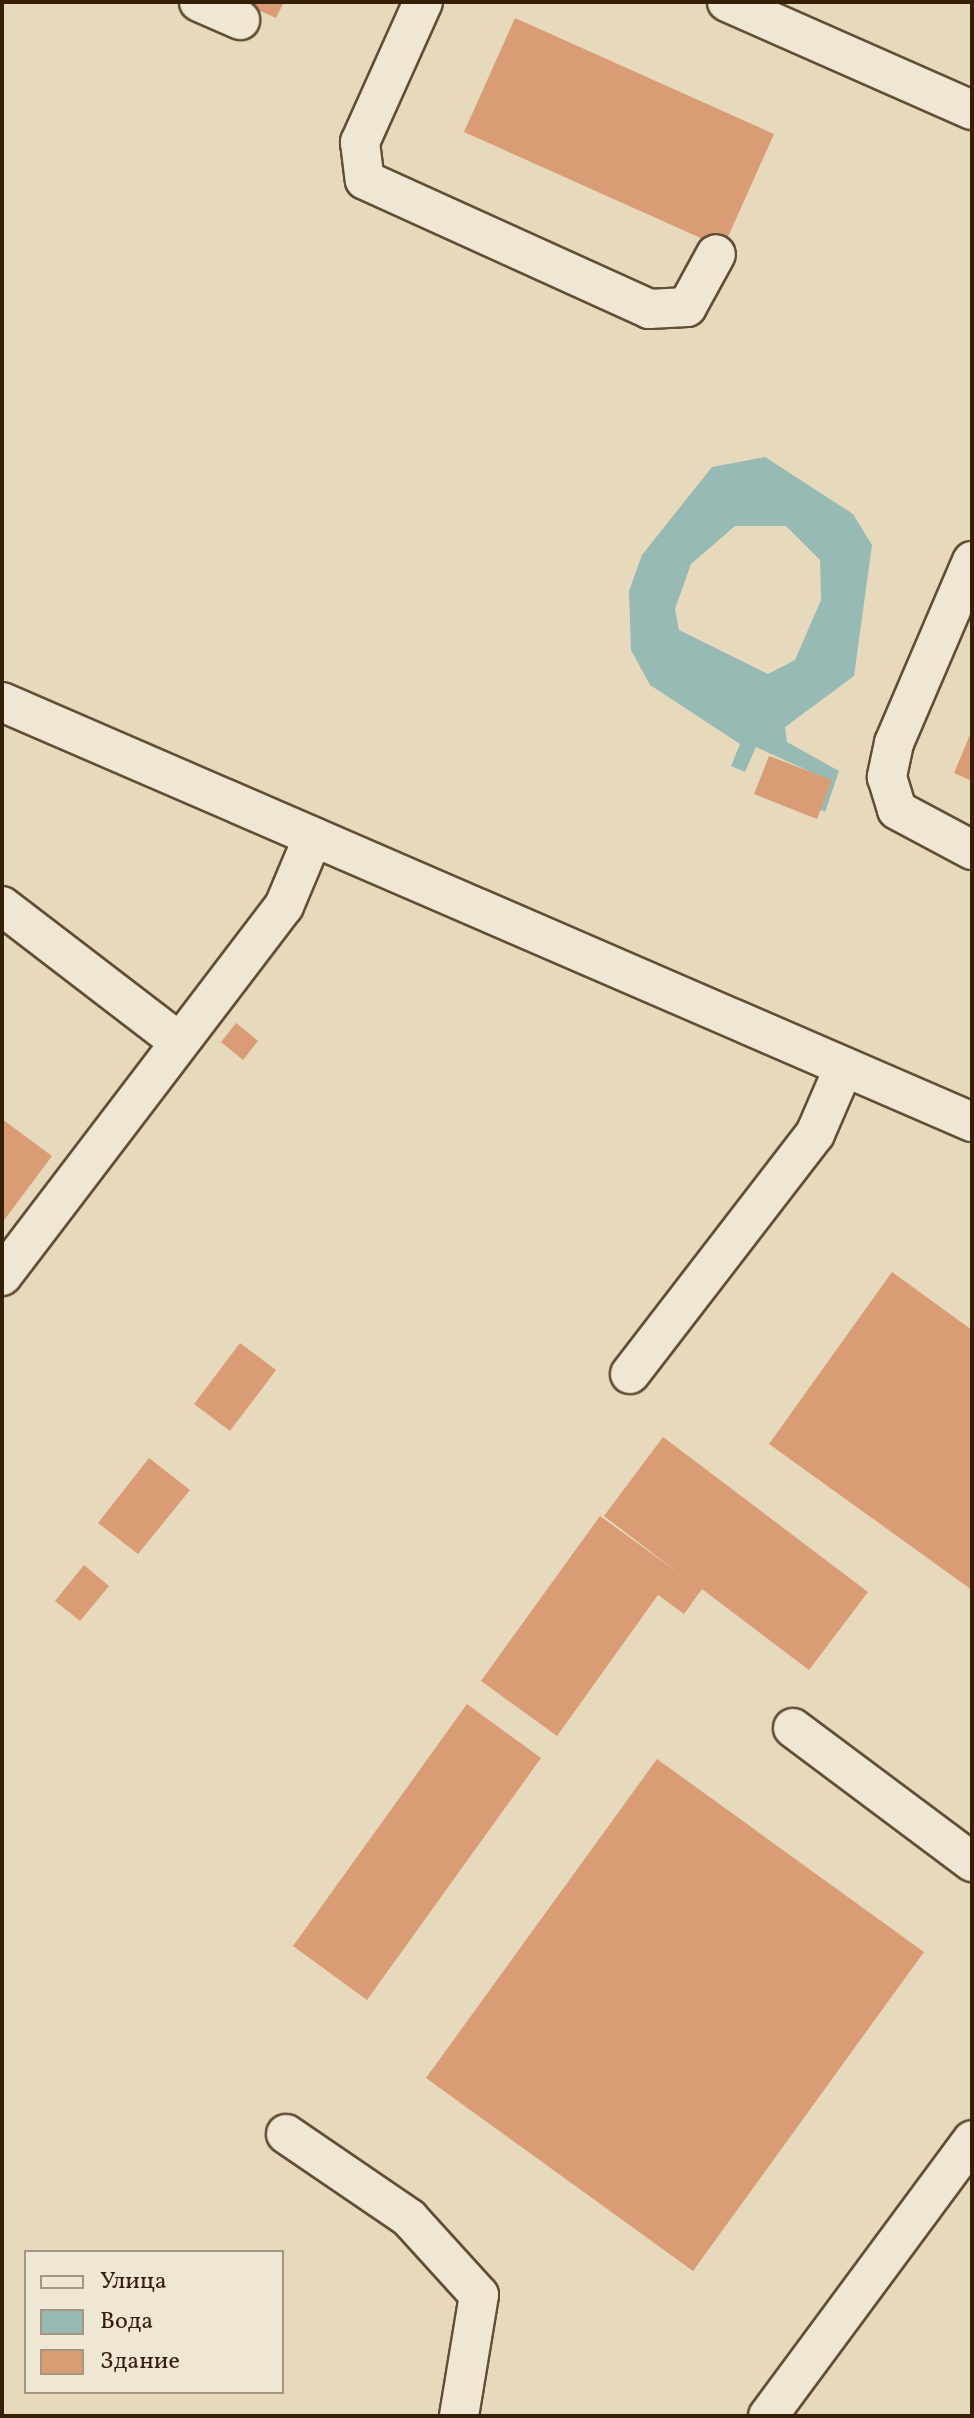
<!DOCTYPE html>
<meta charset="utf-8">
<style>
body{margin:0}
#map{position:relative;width:974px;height:2418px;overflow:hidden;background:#e7d9bc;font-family:Vollkorn,serif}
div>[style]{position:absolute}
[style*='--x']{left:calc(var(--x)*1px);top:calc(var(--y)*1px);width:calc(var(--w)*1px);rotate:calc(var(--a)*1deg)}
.water>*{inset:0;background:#97bab5}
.building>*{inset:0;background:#d99c75}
.roads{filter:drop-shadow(2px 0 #624e35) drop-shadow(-2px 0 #624e35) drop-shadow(0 2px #624e35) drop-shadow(0 -2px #624e35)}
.minor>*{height:38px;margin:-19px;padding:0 19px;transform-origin:19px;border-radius:19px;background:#efe6d3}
span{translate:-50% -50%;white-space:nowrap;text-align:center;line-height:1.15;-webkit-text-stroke:8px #efe6d3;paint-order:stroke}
.frame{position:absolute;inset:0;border:4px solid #361f08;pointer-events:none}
.legend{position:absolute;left:24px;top:2250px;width:260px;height:144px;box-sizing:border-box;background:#efe6d3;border:2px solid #a59682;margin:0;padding:10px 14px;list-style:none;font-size:24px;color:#361f08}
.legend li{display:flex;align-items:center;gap:16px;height:40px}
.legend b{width:40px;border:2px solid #a59682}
</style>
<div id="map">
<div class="water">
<i style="clip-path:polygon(evenodd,765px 457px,853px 514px,872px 545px,854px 676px,785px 727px,787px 742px,839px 771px,825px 812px,804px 802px,813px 773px,756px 747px,745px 772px,731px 766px,740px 744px,650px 685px,631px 650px,629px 591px,642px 555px,712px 467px,765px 457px,735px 526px,786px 526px,820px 560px,821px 600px,795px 660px,768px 674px,679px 630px,675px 609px,691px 564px,735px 526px)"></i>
</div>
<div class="building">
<i style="clip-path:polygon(240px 2px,284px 2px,276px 18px)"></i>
<i style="clip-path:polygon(515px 18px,774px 134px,723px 248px,464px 132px)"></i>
<i style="clip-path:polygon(972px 730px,972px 781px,954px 773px)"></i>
<i style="clip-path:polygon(769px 756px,832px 780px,817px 819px,754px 794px)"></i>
<i style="clip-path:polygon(236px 1023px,258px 1041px,243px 1060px,221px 1042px)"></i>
<i style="clip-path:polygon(2px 1119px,52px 1156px,2px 1223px)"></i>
<i style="clip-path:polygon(892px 1272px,972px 1330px,972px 1590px,769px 1444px)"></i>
<i style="clip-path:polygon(240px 1343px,276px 1370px,230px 1431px,194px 1404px)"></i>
<i style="clip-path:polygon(663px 1437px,868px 1592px,809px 1670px,702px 1589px,684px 1614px,658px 1595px,557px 1736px,481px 1681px,600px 1516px,680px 1574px,604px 1516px)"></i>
<i style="clip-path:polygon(149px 1458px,190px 1490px,138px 1554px,98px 1523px)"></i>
<i style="clip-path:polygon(84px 1565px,109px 1586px,80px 1621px,55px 1601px)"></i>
<i style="clip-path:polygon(467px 1704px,541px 1758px,367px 2000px,293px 1946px)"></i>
<i style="clip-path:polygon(657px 1759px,924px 1952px,693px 2271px,426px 2078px)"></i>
</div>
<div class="roads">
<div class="minor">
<i style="--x:199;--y:2;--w:45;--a:23.7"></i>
<i style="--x:423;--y:2;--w:154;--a:114.2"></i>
<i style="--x:360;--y:142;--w:38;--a:83"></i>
<i style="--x:365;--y:180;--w:312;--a:24.4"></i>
<i style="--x:649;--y:309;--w:38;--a:-3"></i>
<i style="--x:687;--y:307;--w:60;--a:-61.3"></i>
<i style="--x:727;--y:2;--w:268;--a:23.8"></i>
<i style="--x:972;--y:561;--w:198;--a:113.2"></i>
<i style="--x:894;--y:743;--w:35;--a:102"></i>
<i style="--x:887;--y:777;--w:34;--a:73"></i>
<i style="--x:897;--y:810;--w:85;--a:28.1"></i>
<i style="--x:2;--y:702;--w:1057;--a:23.41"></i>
<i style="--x:2;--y:906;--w:222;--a:37.5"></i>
<i style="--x:2;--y:1276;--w:465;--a:-52.7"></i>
<i style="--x:284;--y:906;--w:75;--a:-67.2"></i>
<i style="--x:630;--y:1374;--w:303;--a:-52.4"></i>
<i style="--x:815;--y:1134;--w:73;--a:-66.6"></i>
<i style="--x:793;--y:1728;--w:224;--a:36.8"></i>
<i style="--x:286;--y:2134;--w:149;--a:34.3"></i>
<i style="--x:409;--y:2218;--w:104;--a:47.7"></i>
<i style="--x:479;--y:2295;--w:123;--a:99.4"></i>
<i style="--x:768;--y:2416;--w:343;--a:-53.5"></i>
</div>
</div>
<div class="frame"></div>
<ul class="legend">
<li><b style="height:10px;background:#efe6d3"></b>Улица</li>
<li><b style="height:22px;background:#97bab5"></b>Вода</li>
<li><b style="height:22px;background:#d99c75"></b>Здание</li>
</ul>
</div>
